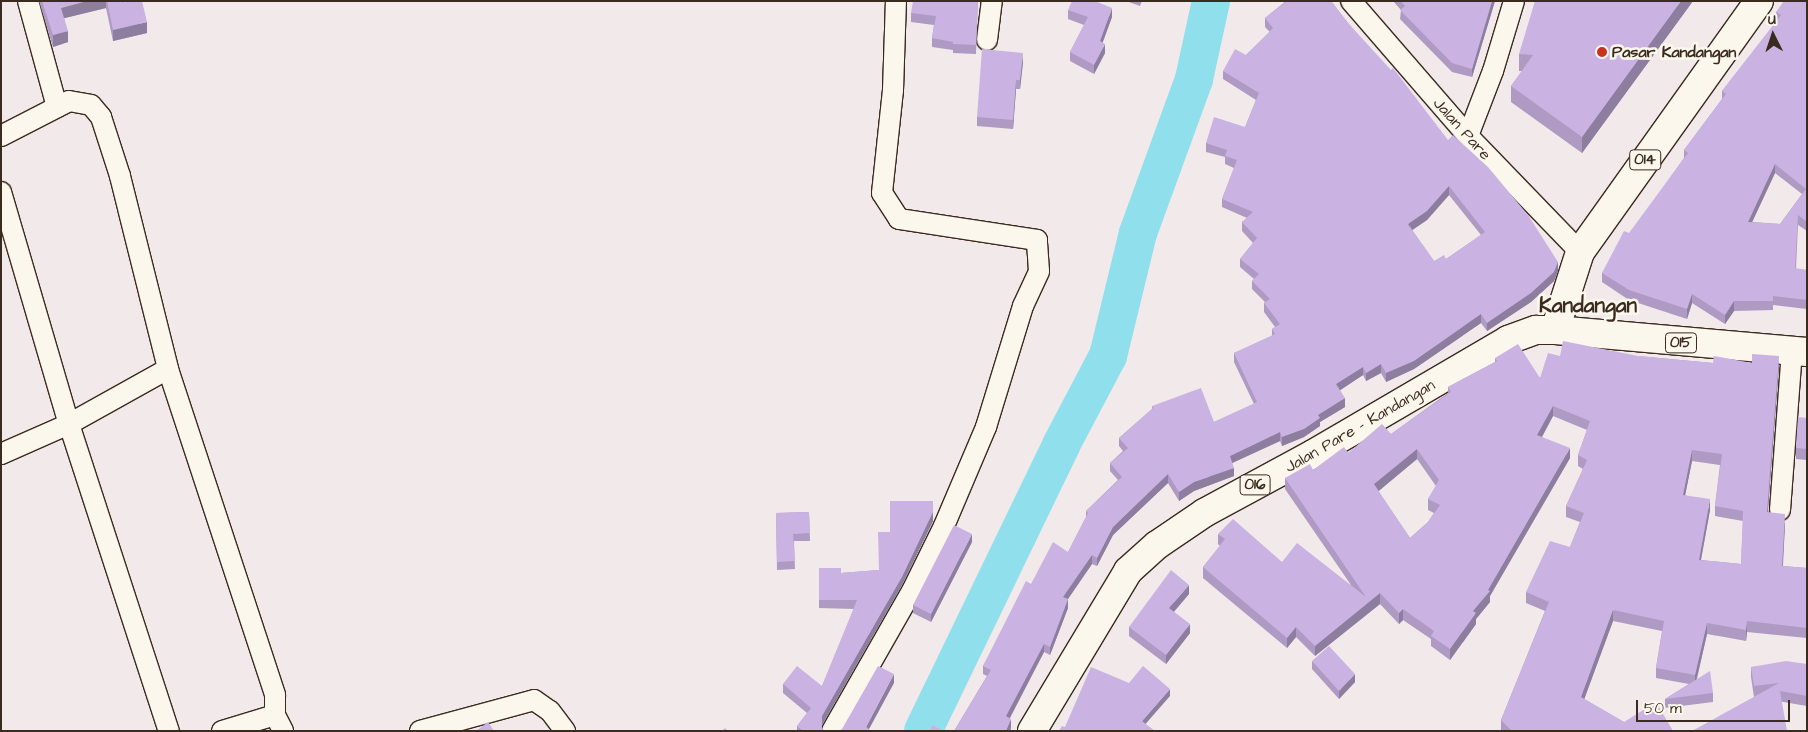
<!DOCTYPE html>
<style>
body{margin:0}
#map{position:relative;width:1808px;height:732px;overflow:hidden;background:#f1e9ea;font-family:"Architects Daughter",sans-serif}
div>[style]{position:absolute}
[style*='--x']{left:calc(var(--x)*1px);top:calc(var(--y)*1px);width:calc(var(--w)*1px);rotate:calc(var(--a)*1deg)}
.river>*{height:38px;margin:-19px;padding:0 19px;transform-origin:19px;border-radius:19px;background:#90dfed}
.roads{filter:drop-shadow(1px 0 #3b2a1e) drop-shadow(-1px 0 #3b2a1e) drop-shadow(0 1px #3b2a1e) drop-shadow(0 -1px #3b2a1e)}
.minor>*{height:20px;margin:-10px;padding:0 10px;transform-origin:10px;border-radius:10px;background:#fbf7ec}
.primary>*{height:28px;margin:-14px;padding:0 14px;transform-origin:14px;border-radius:14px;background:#fbf7ec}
.wall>*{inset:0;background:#ae9ac2}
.shaded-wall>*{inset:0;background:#8d7d9e}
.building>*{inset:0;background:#cab3e2}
.dots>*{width:14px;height:14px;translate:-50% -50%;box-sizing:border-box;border:2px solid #fbf7ec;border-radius:50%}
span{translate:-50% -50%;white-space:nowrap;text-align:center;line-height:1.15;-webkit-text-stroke:5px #fbf7ec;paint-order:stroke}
.shield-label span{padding:1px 4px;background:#fbf7ec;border:1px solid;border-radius:4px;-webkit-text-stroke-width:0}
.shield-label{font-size:15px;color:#3b2a1e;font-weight:700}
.poi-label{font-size:16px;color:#3b2a1e;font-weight:700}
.left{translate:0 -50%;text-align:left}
.street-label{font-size:16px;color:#3b2a1e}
.district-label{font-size:21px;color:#3b2a1e;font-weight:700}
.frame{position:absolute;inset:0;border:2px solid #3b2a1e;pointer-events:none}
.north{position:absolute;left:1748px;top:10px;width:50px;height:50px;-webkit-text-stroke:4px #fbf7ec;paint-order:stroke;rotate:356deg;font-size:14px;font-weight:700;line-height:20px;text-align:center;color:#3b2a1e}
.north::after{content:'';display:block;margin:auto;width:18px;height:22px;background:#3b2a1e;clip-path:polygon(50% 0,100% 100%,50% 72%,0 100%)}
.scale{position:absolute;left:1636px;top:700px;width:154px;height:22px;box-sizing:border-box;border:2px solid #3b2a1e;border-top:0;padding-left:6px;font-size:15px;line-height:18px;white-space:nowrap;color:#3b2a1e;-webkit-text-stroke:4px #fbf7ec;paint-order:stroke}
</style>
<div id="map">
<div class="river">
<i style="--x:923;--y:731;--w:318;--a:-64.2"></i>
<i style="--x:1061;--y:445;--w:101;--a:-62.2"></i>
<i style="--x:1108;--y:356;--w:127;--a:-76.3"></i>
<i style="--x:1138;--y:233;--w:164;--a:-70"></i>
<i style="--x:1194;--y:79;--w:80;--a:-77.7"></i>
</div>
<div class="roads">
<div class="minor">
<i style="--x:28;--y:1;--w:110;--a:74.7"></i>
<i style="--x:1351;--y:1;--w:179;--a:49.1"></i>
<i style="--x:1468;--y:136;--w:161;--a:46"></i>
<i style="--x:987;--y:40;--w:39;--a:-83"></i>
<i style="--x:1;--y:136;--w:76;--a:-27.2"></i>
<i style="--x:69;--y:101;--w:22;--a:10"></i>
<i style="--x:91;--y:105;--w:16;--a:50"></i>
<i style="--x:101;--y:117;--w:62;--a:72.1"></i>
<i style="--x:120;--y:176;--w:199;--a:76"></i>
<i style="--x:168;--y:369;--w:343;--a:71.8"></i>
<i style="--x:275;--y:695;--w:20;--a:90"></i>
<i style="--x:275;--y:715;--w:18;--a:63"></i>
<i style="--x:1468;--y:136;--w:70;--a:-69"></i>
<i style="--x:1493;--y:71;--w:73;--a:-73.3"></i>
<i style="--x:1;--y:192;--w:242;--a:73.7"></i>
<i style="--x:69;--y:424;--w:323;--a:72"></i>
<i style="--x:1;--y:454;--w:74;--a:-23.8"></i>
<i style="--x:69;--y:424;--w:113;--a:-29.1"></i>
<i style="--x:1780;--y:510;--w:159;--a:-85.7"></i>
<i style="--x:222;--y:731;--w:55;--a:-16.8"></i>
<i style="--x:420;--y:731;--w:118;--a:-15.2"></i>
<i style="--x:534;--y:700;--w:19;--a:35"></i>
<i style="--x:550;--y:711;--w:25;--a:53"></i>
<i style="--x:832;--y:731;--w:161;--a:-60.3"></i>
<i style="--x:912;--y:591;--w:72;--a:-63.8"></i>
<i style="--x:944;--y:526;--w:108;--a:-67"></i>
<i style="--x:986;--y:427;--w:127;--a:-73"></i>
<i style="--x:1023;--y:306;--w:38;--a:-65"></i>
<i style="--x:1039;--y:271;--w:31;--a:-94"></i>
<i style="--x:1037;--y:240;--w:140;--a:-171.3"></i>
<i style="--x:899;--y:219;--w:31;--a:-123"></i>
<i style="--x:882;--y:193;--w:104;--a:-83.9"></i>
<i style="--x:893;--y:90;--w:89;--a:-88.1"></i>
</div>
<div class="primary">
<i style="--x:1555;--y:330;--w:82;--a:-72.2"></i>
<i style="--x:1580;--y:252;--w:308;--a:-54.5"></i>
<i style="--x:1032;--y:731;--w:187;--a:-59"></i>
<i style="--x:1128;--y:571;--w:39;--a:-42"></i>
<i style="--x:1157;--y:545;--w:57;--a:-34.2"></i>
<i style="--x:1204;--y:513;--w:124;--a:-28.4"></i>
<i style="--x:1313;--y:454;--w:226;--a:-30.3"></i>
<i style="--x:1508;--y:340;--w:30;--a:-20"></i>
<i style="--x:1536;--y:330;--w:19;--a:0"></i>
<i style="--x:1555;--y:330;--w:253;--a:5"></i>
</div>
</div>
<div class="wall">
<i style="clip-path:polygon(39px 1px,123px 1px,147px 33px,113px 41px,106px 8px,64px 18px,68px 42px,53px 47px)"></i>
<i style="clip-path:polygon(978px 1px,976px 54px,953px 53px,953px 50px,932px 47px,932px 38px,934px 25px,911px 22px,911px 13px)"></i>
<i style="clip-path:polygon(1126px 1px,1142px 1px,1140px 6px)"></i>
<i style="clip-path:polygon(evenodd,1286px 1px,1331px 1px,1348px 23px,1558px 271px,1554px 281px,1531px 302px,1487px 331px,1481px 323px,1414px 369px,1386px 382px,1381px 373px,1366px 381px,1363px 375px,1340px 390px,1345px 407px,1320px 422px,1320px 426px,1304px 437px,1282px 446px,1280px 441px,1232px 463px,1234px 476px,1194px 491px,1179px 501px,1168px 483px,1113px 535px,1097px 566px,1092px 564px,1068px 599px,1068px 608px,1050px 655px,1044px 652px,1010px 718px,1011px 728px,1010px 731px,954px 731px,987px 676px,983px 674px,983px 666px,1031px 584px,1068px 552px,1086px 517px,1086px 511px,1118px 480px,1110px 471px,1110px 463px,1123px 451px,1119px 446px,1119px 438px,1152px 409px,1152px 406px,1214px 422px,1254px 404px,1234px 362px,1234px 353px,1272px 336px,1272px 329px,1275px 327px,1264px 312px,1264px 303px,1265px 302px,1252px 289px,1252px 281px,1254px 279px,1240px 267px,1240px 259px,1253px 243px,1242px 231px,1242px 222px,1247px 218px,1222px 207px,1222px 199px,1234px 168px,1225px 164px,1225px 157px,1206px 152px,1206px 143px,1245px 127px,1256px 100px,1223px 79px,1223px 71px,1246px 55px,1270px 32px,1265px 27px,1265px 18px,1286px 1px,1449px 195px,1481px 235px,1446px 259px,1434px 261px,1412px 230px,1427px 220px,1449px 195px)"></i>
<i style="clip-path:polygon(1393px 1px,1495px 1px,1472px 77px,1452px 72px,1400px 19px,1401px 10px)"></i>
<i style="clip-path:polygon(1693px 1px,1582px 153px,1511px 102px,1511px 86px,1522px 71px,1519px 71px,1519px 54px)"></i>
<i style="clip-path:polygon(evenodd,1807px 1px,1807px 231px,1798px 225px,1796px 269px,1807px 270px,1807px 309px,1773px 305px,1773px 310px,1734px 311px,1725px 324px,1692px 303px,1687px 319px,1629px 300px,1602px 282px,1602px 273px,1684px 158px,1684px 150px,1722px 99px,1722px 91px,1777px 21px,1776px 12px,1807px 1px,1775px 173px,1802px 194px,1780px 224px,1752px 222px,1775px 173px)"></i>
<i style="clip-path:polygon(1068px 10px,1112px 17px,1102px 43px,1105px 53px,1094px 74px,1070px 61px,1070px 52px,1084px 25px,1068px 19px)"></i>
<i style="clip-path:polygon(1023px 62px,1020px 89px,1016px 89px,1013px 129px,977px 126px,977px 117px)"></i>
<i style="clip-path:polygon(evenodd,1560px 356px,1638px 356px,1713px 363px,1752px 363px,1779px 366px,1768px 512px,1785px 524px,1783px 566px,1807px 568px,1807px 638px,1747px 632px,1746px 641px,1707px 634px,1697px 679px,1713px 693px,1713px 702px,1665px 708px,1665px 699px,1689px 684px,1656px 678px,1656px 668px,1662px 631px,1613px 621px,1584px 699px,1624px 722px,1673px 731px,1501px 730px,1501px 720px,1545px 611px,1526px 603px,1526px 592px,1570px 547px,1580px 522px,1566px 517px,1566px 506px,1583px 469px,1578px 466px,1578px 455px,1587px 430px,1553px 416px,1542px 437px,1570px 458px,1490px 596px,1490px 602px,1476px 619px,1476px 624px,1450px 660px,1431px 646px,1431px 639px,1403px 620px,1399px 624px,1380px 604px,1315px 656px,1296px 637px,1287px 648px,1203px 578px,1203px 567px,1220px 546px,1218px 544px,1218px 534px,1282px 562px,1351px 585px,1285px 489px,1285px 478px,1313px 470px,1348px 453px,1391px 434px,1448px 393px,1448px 387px,1495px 362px,1495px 358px,1540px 378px,1560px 356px,1417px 459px,1436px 486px,1428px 499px,1428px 510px,1434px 513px,1428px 522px,1410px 538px,1378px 491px,1417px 459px,1560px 356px,1692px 461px,1720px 465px,1715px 506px,1715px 516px,1743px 521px,1741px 564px,1701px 560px,1710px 510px,1685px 495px,1692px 461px)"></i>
<i style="clip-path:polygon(1807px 418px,1807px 460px,1796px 459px,1796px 448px)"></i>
<i style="clip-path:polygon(933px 501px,933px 521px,902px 585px,822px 725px,822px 729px,826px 731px,797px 731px,797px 726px,807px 713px,783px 693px,783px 684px,822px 686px,854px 609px,819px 608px,819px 568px,841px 573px,879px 570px,890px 532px)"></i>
<i style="clip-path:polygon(809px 512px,810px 541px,794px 541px,795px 569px,777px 570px,776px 513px)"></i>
<i style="clip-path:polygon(972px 542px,931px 622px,913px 613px,913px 605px)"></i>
<i style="clip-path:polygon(1189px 594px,1174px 612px,1190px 633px,1166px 664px,1129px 636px,1129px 627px)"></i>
<i style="clip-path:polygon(1312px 661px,1355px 682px,1339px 699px,1312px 669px)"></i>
<i style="clip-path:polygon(1807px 664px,1807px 706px,1754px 697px,1751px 677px,1751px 667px)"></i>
</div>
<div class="shaded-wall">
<i style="clip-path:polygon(87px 1px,106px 1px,106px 8px,61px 19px,61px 8px)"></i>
<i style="clip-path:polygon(1492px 1px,1495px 1px,1472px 77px,1472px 69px)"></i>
<i style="clip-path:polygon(1681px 1px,1693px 1px,1582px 153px,1582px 137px)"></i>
<i style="clip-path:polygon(1112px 8px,1112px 17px,1100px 50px,1100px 41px)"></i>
<i style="clip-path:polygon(147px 22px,147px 33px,113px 41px,113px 30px)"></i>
<i style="clip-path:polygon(68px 31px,68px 42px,53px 47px,53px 35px)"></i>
<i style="clip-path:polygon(1105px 44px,1105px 53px,1094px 74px,1094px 65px)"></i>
<i style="clip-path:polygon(1023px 53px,1023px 62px,1020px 89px,1020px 80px)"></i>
<i style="clip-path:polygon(1016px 80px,1016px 89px,1013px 129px,1013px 120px)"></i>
<i style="clip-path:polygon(1775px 164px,1775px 173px,1748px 231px,1748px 222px)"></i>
<i style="clip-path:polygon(1449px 186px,1449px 195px,1427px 220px,1408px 233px,1408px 224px)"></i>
<i style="clip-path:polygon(1558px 262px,1558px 271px,1554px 281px,1531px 302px,1487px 331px,1487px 323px)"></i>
<i style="clip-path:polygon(1692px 294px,1692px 303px,1687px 319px,1687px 309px)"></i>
<i style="clip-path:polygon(1734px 301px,1734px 311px,1725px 324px,1725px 315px)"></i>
<i style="clip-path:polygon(1481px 314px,1481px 323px,1414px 369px,1386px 382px,1386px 373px)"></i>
<i style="clip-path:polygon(1779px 356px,1779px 366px,1767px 522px,1767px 512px)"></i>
<i style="clip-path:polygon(1381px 364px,1381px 373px,1366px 381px,1366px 373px)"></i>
<i style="clip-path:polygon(1363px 367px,1363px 375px,1336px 393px,1336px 384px)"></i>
<i style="clip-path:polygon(1345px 398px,1345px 407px,1320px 422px,1320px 426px,1304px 437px,1282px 446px,1282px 437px)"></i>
<i style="clip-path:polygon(1553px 406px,1553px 416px,1537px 446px,1537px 435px)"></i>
<i style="clip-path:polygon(1280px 432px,1280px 441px,1230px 464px,1230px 456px)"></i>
<i style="clip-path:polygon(1570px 448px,1570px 458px,1490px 596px,1490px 602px,1476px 619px,1476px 624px,1450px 660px,1450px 649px,1473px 611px,1488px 590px)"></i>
<i style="clip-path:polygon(1417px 449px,1417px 459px,1374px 495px,1374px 484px)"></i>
<i style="clip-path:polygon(1692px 450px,1692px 461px,1683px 506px,1683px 495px)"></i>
<i style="clip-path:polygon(1234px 468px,1234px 476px,1194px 491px,1179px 501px,1179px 492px,1194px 482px)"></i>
<i style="clip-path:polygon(1168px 474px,1168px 483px,1113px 535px,1097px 566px,1097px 558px,1113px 527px)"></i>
<i style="clip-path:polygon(1710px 499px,1710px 510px,1699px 570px,1699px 560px)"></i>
<i style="clip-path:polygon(933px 512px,933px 521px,902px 585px,822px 725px,822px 716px)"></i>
<i style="clip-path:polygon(1785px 514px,1785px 524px,1782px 577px,1782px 566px)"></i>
<i style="clip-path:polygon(972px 534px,972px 542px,931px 622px,931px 614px)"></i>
<i style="clip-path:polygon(1092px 555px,1092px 564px,1063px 606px,1063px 597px)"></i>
<i style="clip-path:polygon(1189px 585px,1189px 594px,1169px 617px,1169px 608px)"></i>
<i style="clip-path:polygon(1380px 593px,1380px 604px,1315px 656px,1315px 646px)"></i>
<i style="clip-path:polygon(1068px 599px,1068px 608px,1050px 655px,1050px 647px)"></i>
<i style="clip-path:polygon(1403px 609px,1403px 620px,1399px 624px,1399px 613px)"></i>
<i style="clip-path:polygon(1613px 610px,1613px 621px,1581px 708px,1581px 697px)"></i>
<i style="clip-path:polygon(1747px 621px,1747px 632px,1746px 641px,1746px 630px)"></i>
<i style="clip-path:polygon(1707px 623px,1707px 634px,1695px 685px,1695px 675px)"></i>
<i style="clip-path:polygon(1190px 624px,1190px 633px,1166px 664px,1166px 655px)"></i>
<i style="clip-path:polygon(1296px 627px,1296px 637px,1287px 648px,1287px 638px)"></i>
<i style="clip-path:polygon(1044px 644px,1044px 652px,1006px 725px,1006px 716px)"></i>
<i style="clip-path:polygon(894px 674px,894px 683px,868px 731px,866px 727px)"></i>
<i style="clip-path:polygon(1355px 674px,1355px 682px,1339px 699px,1339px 691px)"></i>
<i style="clip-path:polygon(1170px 689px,1170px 696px,1142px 728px,1142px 721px)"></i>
<i style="clip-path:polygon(1011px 719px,1011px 728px,1010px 731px,1006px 731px)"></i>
</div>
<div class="building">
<i style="clip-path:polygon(42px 1px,87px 1px,61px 8px,68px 31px,53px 35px)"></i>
<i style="clip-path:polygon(107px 1px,123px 1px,123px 3px,129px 1px,142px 1px,147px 22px,113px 30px)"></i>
<i style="clip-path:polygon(913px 1px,978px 1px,976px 45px,953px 44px,953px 42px,932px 38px,936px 16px,911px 13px)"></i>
<i style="clip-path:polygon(1072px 1px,1095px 1px,1112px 8px,1100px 41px,1105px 44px,1094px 65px,1070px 52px,1088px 17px,1068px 10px)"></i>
<i style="clip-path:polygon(evenodd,1287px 1px,1331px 1px,1348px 23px,1391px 70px,1393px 68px,1448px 140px,1453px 135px,1488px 167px,1528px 215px,1558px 262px,1554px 272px,1531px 293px,1487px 323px,1481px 314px,1414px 361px,1386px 373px,1381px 364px,1366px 373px,1363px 367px,1336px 384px,1345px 398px,1318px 415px,1320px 418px,1304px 429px,1282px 437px,1280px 432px,1230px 456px,1234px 468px,1194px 482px,1179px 492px,1168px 474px,1113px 527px,1097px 558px,1092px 555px,1063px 597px,1068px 599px,1050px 647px,1044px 644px,1006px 716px,1011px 719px,1006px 731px,954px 731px,991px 670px,983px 666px,1026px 581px,1031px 584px,1053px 542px,1068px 552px,1088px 513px,1086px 511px,1122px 477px,1110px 463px,1128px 448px,1119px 438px,1153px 408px,1152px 406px,1201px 388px,1214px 422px,1257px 402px,1234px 353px,1275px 334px,1272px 329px,1280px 324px,1264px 303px,1270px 299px,1252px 281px,1259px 274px,1240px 259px,1257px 238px,1242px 222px,1253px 212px,1222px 199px,1237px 160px,1225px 156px,1227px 150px,1206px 143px,1214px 117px,1245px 127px,1259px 93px,1223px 71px,1235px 49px,1246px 55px,1273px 28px,1265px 18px,1287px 1px,1449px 186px,1485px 232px,1446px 259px,1444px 255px,1434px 261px,1408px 224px,1427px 211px,1449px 186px)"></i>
<i style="clip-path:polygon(1401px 1px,1492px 1px,1472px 69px,1452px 63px,1400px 10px,1405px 6px)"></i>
<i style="clip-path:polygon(1535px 1px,1681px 1px,1582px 137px,1511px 86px,1533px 55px,1519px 54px)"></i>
<i style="clip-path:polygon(evenodd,1784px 1px,1807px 1px,1807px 222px,1798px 215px,1795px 268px,1807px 270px,1807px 300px,1773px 296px,1773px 301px,1734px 301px,1725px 315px,1692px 294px,1687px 309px,1629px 290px,1602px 273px,1624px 231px,1629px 233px,1688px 153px,1684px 150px,1726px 94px,1722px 91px,1781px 15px,1776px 12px,1784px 1px,1775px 164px,1806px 189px,1780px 224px,1748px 222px,1775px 164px)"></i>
<i style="clip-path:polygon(982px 49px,1023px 53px,1020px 80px,1016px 80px,1013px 120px,977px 117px)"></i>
<i style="clip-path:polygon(evenodd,1563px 341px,1638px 356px,1713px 363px,1714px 356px,1752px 363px,1752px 354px,1779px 356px,1767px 512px,1785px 514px,1782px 566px,1807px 568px,1807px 628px,1747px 621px,1746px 630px,1707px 623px,1695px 675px,1656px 668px,1664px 621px,1613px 610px,1581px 697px,1624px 722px,1656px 702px,1673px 731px,1512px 731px,1501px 720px,1549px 602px,1526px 592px,1550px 541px,1570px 547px,1584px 513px,1566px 506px,1587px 460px,1578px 455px,1590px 421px,1553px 406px,1537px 435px,1570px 448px,1488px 590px,1490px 591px,1473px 611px,1476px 613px,1450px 649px,1431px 636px,1434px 631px,1403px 609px,1399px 613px,1380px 593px,1315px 646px,1296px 627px,1287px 638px,1203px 567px,1225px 539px,1218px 534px,1233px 519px,1282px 562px,1297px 543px,1366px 597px,1285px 478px,1310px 464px,1313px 470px,1344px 447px,1348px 453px,1382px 424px,1391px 434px,1451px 392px,1448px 387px,1497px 361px,1495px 358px,1518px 344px,1540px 378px,1548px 353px,1560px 356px,1563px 341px,1417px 449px,1439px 480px,1428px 499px,1440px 505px,1428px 522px,1410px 538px,1374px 484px,1417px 449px,1563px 341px,1692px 450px,1722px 454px,1715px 506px,1743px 511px,1741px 564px,1699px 560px,1710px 499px,1683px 495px,1692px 450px)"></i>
<i style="clip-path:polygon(1798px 417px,1807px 418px,1807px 449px,1796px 448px)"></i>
<i style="clip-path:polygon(890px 501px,933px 501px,933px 512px,902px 577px,822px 716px,822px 729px,826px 731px,803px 731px,797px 726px,811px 708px,783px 684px,797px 666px,822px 686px,857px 600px,819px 600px,819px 568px,841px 568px,841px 573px,879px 570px,878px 532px,890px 532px)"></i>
<i style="clip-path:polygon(809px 512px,810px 533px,793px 534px,795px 561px,777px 562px,776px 513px)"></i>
<i style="clip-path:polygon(954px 525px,972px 534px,931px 614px,913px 605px)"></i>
<i style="clip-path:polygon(1171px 570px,1189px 585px,1169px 608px,1190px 624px,1166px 655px,1129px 627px)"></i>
<i style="clip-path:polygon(1329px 646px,1355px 674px,1339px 691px,1312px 661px)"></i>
<i style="clip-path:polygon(1786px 661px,1807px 664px,1807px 696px,1780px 691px,1787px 731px,1692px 731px,1779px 683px,1754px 686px,1751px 667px)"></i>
<i style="clip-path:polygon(878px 666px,894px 674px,866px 727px,870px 730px,870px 731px,838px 731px,842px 729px)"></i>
<i style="clip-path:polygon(1143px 666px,1170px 689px,1142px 721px,1155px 731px,1059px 731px,1062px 726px,1065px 727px,1091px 667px,1129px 683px)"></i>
<i style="clip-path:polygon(1710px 671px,1713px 693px,1665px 699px)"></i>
<i style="clip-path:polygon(488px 722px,494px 731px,476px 731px)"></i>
<i style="clip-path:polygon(932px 725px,944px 731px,929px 731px)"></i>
<i style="clip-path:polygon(725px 728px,728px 731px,722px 731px)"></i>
</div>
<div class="dots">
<i style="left:1602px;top:52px;background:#c8321e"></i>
</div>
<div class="shield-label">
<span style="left:1645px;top:160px">014</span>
<span style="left:1681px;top:343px">015</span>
<span style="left:1255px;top:485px">016</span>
</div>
<div class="poi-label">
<span class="left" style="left:1612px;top:52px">Pasar Kandangan</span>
</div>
<div class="street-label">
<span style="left:1462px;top:129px;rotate:48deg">Jalan Pare</span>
<span style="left:1360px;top:426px;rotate:-30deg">Jalan Pare - Kandangan</span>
</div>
<div class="district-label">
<span style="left:1588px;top:306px">Kandangan</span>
</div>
<div class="frame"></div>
<div class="north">U</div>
<div class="scale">50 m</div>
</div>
